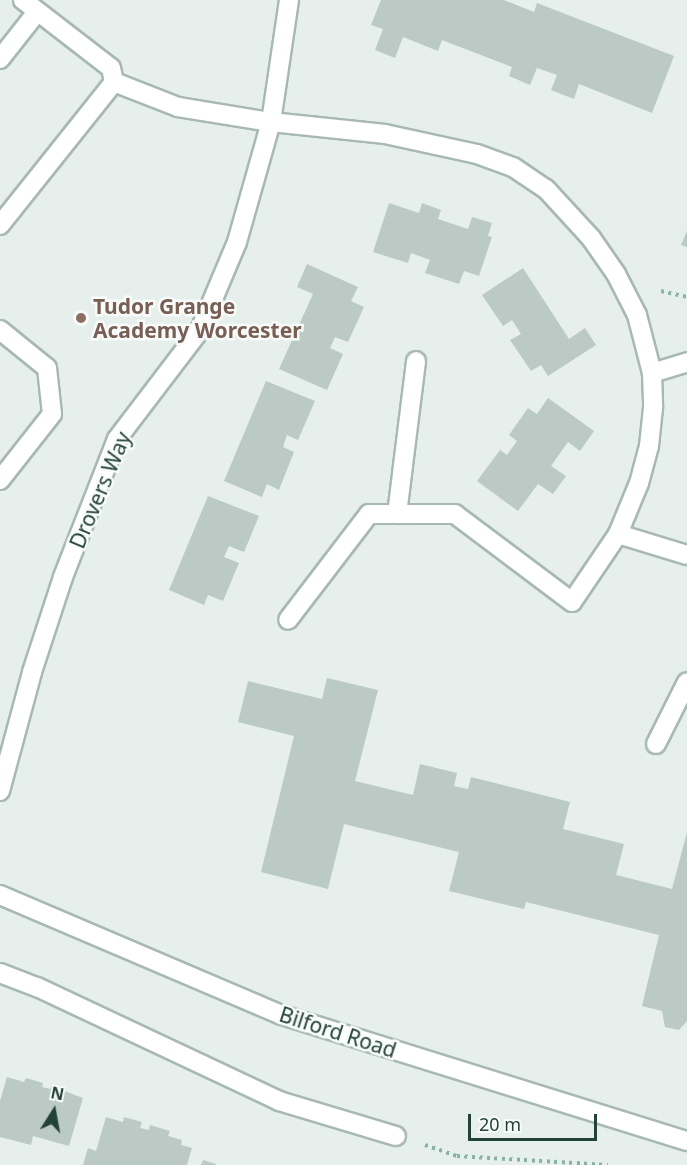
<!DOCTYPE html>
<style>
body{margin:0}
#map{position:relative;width:687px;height:1165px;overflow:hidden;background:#e6efeb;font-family:"Noto Sans",sans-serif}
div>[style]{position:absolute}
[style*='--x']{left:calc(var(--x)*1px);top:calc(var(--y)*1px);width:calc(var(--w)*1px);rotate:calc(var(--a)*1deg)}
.building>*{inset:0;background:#bbcac4}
.path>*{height:4px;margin-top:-2px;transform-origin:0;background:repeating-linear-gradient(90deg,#86b3a5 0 3px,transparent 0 7.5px)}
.roads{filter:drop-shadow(2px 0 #a8b8b2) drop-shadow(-2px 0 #a8b8b2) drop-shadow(0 2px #a8b8b2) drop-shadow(0 -2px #a8b8b2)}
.minor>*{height:18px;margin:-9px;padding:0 9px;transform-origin:9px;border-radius:9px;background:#fff}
.dots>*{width:16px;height:16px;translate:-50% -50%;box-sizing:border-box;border:3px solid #f7fbf9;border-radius:50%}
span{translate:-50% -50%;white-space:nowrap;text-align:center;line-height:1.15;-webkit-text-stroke:5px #f7fbf9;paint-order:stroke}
.education-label{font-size:21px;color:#785e54;font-weight:700}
.left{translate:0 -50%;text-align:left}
.street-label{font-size:21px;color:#24423a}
.north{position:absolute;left:24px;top:1081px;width:60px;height:60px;-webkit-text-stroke:4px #f7fbf9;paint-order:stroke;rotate:11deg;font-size:16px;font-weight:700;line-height:24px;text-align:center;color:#24423a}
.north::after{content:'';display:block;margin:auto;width:21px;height:27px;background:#24423a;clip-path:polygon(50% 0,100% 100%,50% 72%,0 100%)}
.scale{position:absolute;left:468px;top:1114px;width:129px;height:27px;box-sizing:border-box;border:3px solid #24423a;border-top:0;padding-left:8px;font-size:18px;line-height:21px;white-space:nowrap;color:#24423a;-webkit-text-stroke:4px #f7fbf9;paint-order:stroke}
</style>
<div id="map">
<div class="building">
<i style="clip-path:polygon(381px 0,504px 0,534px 12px,537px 3px,674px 56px,652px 113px,579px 84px,574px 99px,551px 90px,557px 75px,537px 68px,530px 85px,509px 76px,512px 67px,442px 40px,438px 51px,403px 37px,395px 58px,375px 50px,383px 29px,371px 25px)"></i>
<i style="clip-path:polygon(389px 203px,419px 213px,422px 203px,441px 210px,438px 219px,468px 229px,472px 217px,492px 223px,488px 236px,492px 237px,479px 276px,464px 271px,459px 284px,425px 273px,430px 260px,411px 253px,408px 263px,373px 252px)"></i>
<i style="clip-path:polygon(687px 231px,687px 247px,681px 245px)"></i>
<i style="clip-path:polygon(307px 264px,358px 287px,351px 301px,364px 307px,348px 342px,335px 337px,330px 348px,343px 354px,327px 390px,279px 369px,313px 294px,297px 287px)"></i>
<i style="clip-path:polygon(523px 268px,569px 339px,585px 328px,596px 345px,548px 376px,541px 365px,531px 371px,510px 340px,521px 334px,512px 320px,503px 326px,482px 295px)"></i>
<i style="clip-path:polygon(266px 381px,315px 401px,298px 440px,287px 435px,283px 447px,294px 452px,279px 490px,267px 484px,262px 497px,224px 481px)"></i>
<i style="clip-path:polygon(548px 398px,594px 431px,580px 451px,568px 442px,551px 466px,566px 476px,553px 494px,538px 484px,518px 511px,477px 481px,500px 450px,507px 455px,517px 441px,509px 435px,528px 408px,537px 414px)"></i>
<i style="clip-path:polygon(208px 496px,259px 516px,244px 552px,229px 546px,224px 557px,239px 563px,223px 601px,208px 595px,204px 605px,169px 590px)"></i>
<i style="clip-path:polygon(327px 678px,378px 690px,355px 781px,413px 795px,420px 764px,457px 773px,454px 786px,468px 789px,471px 777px,570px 802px,563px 829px,624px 844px,616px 875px,672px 889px,687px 832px,687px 1021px,679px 1030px,665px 1027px,662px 1011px,642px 1006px,659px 935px,526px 902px,524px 909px,449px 891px,459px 852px,344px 824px,328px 889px,261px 872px,294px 736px,238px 722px,248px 681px,322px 699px)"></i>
<i style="clip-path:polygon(7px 1077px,24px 1082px,26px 1078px,43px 1083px,42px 1087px,50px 1089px,51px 1086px,83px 1098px,69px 1146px,33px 1136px,31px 1145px,0 1137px,0 1101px)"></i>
<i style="clip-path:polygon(106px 1117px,123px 1122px,124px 1117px,142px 1122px,140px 1128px,149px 1130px,150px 1125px,170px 1131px,168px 1136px,182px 1140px,181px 1145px,192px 1148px,187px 1165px,83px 1165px,88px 1148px,96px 1151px)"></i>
<i style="clip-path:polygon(203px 1160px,216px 1164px,216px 1165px,201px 1165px)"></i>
</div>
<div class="path">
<i style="--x:661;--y:291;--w:27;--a:13"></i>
<i style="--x:425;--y:1145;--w:34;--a:19"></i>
<i style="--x:457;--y:1156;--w:151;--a:3.4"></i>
</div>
<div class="roads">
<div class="minor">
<i style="--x:23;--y:0;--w:111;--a:37.7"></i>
<i style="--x:111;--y:68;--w:14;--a:78"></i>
<i style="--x:0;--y:59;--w:60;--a:-51.8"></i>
<i style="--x:114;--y:82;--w:69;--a:21.3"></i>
<i style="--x:178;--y:107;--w:94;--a:9.2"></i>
<i style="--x:271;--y:122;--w:115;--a:6"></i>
<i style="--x:385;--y:134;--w:94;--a:12.3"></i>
<i style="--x:477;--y:154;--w:38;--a:20"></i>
<i style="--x:513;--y:167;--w:40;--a:34"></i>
<i style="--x:546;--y:189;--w:67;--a:47.4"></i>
<i style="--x:591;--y:238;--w:44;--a:55.2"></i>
<i style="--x:616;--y:274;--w:46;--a:62.9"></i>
<i style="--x:637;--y:315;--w:60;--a:75.5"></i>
<i style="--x:652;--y:373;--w:35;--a:88"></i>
<i style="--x:653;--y:408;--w:38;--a:96"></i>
<i style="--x:649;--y:446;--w:38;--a:105"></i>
<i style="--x:639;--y:483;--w:55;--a:112.4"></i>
<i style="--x:618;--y:534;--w:82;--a:124.1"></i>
<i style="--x:572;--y:602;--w:146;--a:-143.1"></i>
<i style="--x:455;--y:514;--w:86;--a:180"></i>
<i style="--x:369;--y:514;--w:133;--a:127.4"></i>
<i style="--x:0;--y:225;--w:183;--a:-51.4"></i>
<i style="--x:0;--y:330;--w:60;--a:39"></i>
<i style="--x:47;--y:368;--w:46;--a:83.8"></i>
<i style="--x:52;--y:414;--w:84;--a:128.2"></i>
<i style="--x:652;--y:373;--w:37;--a:-17"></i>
<i style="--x:397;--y:514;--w:154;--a:-82.9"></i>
<i style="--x:618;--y:534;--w:72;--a:16.9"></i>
<i style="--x:656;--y:744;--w:69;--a:-63.4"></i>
<i style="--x:0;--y:791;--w:123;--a:-74.9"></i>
<i style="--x:32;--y:672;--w:100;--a:-71.9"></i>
<i style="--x:63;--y:577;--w:148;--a:-68.6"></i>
<i style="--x:117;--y:439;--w:137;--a:-52.7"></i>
<i style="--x:200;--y:330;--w:95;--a:-67.2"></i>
<i style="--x:237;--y:242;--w:125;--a:-74.2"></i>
<i style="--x:271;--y:122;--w:123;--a:-81.6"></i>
<i style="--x:0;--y:895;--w:306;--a:23.1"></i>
<i style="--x:282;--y:1015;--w:424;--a:17.3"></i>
<i style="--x:0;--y:973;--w:40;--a:21"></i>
<i style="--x:37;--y:987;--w:268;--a:25.2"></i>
<i style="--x:279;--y:1101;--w:122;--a:16.7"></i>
</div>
</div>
<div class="dots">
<i style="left:81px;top:318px;background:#8d6e63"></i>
</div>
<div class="education-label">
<span class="left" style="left:93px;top:318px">Tudor Grange<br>Academy Worcester</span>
</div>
<div class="street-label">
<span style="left:100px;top:490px;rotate:-67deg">Drovers Way</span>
<span style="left:338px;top:1032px;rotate:18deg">Bilford Road</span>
</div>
<div class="north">N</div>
<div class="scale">20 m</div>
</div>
